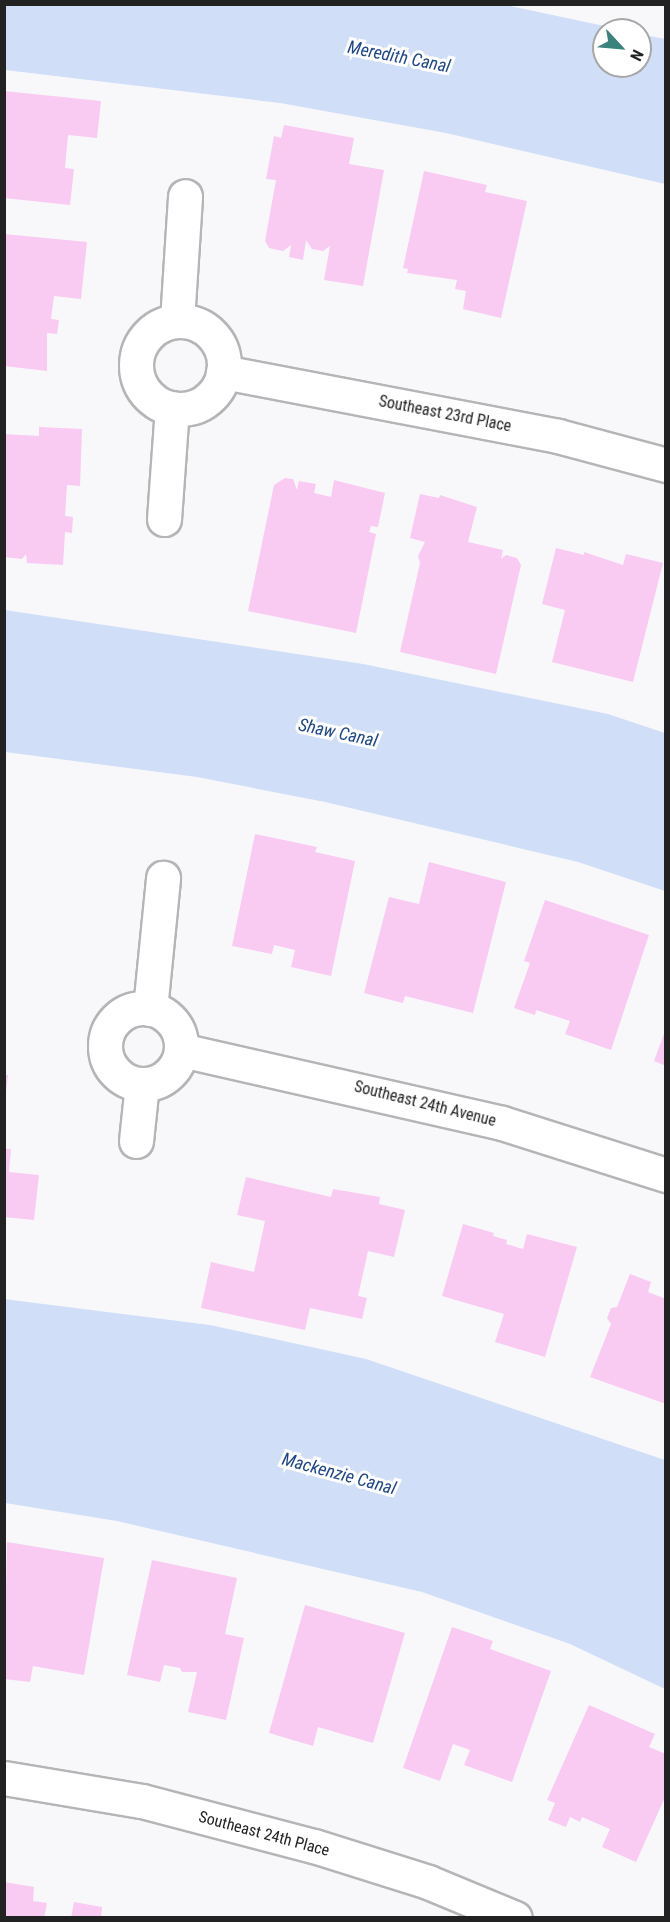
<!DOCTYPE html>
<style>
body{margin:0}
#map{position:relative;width:670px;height:1922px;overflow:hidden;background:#f8f8fb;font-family:"Roboto Condensed",sans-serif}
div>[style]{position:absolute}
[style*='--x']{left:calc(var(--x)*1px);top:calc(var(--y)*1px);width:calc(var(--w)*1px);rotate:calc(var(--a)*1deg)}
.water>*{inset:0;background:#d0dff7}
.building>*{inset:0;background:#f9caf2}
.roads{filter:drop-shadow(2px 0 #b5b5b8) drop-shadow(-2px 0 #b5b5b8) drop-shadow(0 2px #b5b5b8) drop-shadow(0 -2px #b5b5b8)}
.minor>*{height:33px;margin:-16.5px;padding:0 16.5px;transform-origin:16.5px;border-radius:16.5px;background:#fff}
.minor>.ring{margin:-16.5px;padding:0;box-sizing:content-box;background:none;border:33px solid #fff;border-radius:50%}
span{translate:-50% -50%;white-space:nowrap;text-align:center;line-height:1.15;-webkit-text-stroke:6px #fff;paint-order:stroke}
.street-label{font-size:16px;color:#222223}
.water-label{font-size:18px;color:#1e478a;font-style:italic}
.frame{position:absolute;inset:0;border:6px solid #222223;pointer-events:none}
.north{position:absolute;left:592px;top:18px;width:60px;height:60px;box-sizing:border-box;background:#fff;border:2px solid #a7a7a7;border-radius:50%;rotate:116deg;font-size:16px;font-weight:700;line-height:24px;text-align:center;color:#222223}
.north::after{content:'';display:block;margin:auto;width:21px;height:27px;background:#3a827b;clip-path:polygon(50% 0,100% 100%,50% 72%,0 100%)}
</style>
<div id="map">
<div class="water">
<i style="clip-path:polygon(5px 4px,506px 5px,623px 30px,604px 30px,604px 66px,640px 66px,640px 34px,665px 39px,665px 184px,446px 133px,280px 103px,5px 70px)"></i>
<i style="clip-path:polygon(5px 610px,363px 664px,608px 714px,665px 733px,665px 891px,578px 862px,325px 802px,197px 777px,5px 752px)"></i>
<i style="clip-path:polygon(4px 1299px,210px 1325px,366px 1359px,665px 1460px,665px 1689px,570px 1644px,422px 1592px,117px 1521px,5px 1503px)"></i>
</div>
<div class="building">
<i style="clip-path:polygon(4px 91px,101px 101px,97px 138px,68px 135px,65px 168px,74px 169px,70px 205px,4px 198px)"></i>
<i style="clip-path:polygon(284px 125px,354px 138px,349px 164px,384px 170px,363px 286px,324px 280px,330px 246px,323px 251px,312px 249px,306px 240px,303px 260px,289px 257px,291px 245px,283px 251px,269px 248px,265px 241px,276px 180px,266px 179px,274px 136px,281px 138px)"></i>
<i style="clip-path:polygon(424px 171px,487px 185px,485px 192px,527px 201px,501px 318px,463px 309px,466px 291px,455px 289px,457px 280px,407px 273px,408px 269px,403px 268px)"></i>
<i style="clip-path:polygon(4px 234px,87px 242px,81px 299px,54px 296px,51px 319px,59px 320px,57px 334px,47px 333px,47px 371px,4px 366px)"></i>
<i style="clip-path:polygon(39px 427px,82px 429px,80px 486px,67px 485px,65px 516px,73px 517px,72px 533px,65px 532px,63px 565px,27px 563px,26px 554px,22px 559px,4px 557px,4px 434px,39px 436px)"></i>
<i style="clip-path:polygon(285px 478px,293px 479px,297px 490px,299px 481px,316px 484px,314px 493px,331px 497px,334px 480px,385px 493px,378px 527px,371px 526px,369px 532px,376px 534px,356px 633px,248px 611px,274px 485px)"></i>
<i style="clip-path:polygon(420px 494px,439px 498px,440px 495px,477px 507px,468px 542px,503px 550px,501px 559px,506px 555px,517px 558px,521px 565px,496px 674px,400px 652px,420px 563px,418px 556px,425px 542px,410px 538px)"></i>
<i style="clip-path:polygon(556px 548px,584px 555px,584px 552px,623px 565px,626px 554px,663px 563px,633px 682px,552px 662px,565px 610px,542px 604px)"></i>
<i style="clip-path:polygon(255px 834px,317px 847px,315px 852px,355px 861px,331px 976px,291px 967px,295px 950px,274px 945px,272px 954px,232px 946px)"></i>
<i style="clip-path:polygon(429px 862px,506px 882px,473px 1013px,405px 996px,403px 1003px,364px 993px,389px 897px,419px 904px)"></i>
<i style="clip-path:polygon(545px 900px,649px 935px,611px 1050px,565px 1034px,570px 1021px,536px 1010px,535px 1015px,514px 1008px,530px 963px,524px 961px)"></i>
<i style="clip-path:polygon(665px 1031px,666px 1031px,666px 1066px,654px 1061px)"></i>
<i style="clip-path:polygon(5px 1075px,8px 1075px,6px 1091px,5px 1091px)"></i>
<i style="clip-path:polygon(4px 1149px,11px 1149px,9px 1172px,39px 1175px,34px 1220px,4px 1217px)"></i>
<i style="clip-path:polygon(246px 1177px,331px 1197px,333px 1189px,380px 1197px,379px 1204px,405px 1210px,394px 1257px,368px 1251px,358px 1296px,367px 1298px,362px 1319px,310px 1308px,305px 1330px,201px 1308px,211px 1262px,254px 1272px,265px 1221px,237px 1215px)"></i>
<i style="clip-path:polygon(463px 1224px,494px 1233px,493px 1236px,507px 1240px,506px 1244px,523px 1249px,527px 1234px,577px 1247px,545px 1357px,495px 1342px,504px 1314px,442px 1296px)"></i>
<i style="clip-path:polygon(630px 1274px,651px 1282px,648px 1292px,666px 1299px,666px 1404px,590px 1377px,611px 1324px,607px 1318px,611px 1308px,617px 1307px)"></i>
<i style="clip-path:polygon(7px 1542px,104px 1558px,84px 1675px,33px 1666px,30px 1682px,4px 1679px)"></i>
<i style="clip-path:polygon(152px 1560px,237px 1578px,225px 1634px,244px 1638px,226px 1720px,188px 1712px,197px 1672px,182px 1672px,180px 1668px,164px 1665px,160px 1682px,127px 1675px)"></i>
<i style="clip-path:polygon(305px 1605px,405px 1633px,373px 1743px,318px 1727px,313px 1746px,269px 1733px)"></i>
<i style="clip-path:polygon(452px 1627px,493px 1641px,490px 1649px,551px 1671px,512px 1782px,464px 1765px,470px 1750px,453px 1744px,440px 1781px,403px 1768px)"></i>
<i style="clip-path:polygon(589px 1705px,655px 1734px,649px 1747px,666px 1754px,666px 1795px,636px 1862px,602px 1847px,610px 1829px,582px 1817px,580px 1822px,570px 1817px,566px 1827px,548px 1820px,555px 1803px,547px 1800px)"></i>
<i style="clip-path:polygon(4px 1882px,34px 1887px,33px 1901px,47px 1903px,44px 1918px,4px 1918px)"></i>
<i style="clip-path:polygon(74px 1902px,102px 1907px,101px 1918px,71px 1918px)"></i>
</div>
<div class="roads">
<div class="minor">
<i style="--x:177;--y:321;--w:125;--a:-86.3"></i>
<i class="ring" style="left:136px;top:321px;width:55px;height:55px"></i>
<i style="--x:223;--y:372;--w:341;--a:10.8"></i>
<i style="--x:558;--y:436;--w:112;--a:15"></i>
<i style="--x:164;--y:519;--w:111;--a:-85.9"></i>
<i class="ring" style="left:105px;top:1008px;width:43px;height:43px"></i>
<i style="--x:150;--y:1009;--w:132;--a:-84.3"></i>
<i style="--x:181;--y:1050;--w:329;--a:12.8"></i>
<i style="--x:502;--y:1123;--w:172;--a:17.6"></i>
<i style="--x:136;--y:1141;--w:57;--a:-84"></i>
<i style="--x:4;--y:1778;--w:140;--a:9.5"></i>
<i style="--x:142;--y:1801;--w:178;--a:14.7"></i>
<i style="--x:314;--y:1846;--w:120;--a:17.5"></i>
<i style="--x:428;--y:1882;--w:94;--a:22.5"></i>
</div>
</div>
<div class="street-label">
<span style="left:445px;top:414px;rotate:11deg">Southeast 23rd Place</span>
<span style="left:425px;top:1104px;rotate:14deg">Southeast 24th Avenue</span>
<span style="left:264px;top:1834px;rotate:15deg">Southeast 24th Place</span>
</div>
<div class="water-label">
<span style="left:399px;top:57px;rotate:11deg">Meredith Canal</span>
<span style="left:338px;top:733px;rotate:12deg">Shaw Canal</span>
<span style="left:339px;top:1474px;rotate:15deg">Mackenzie Canal</span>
</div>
<div class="frame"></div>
<div class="north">N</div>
</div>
